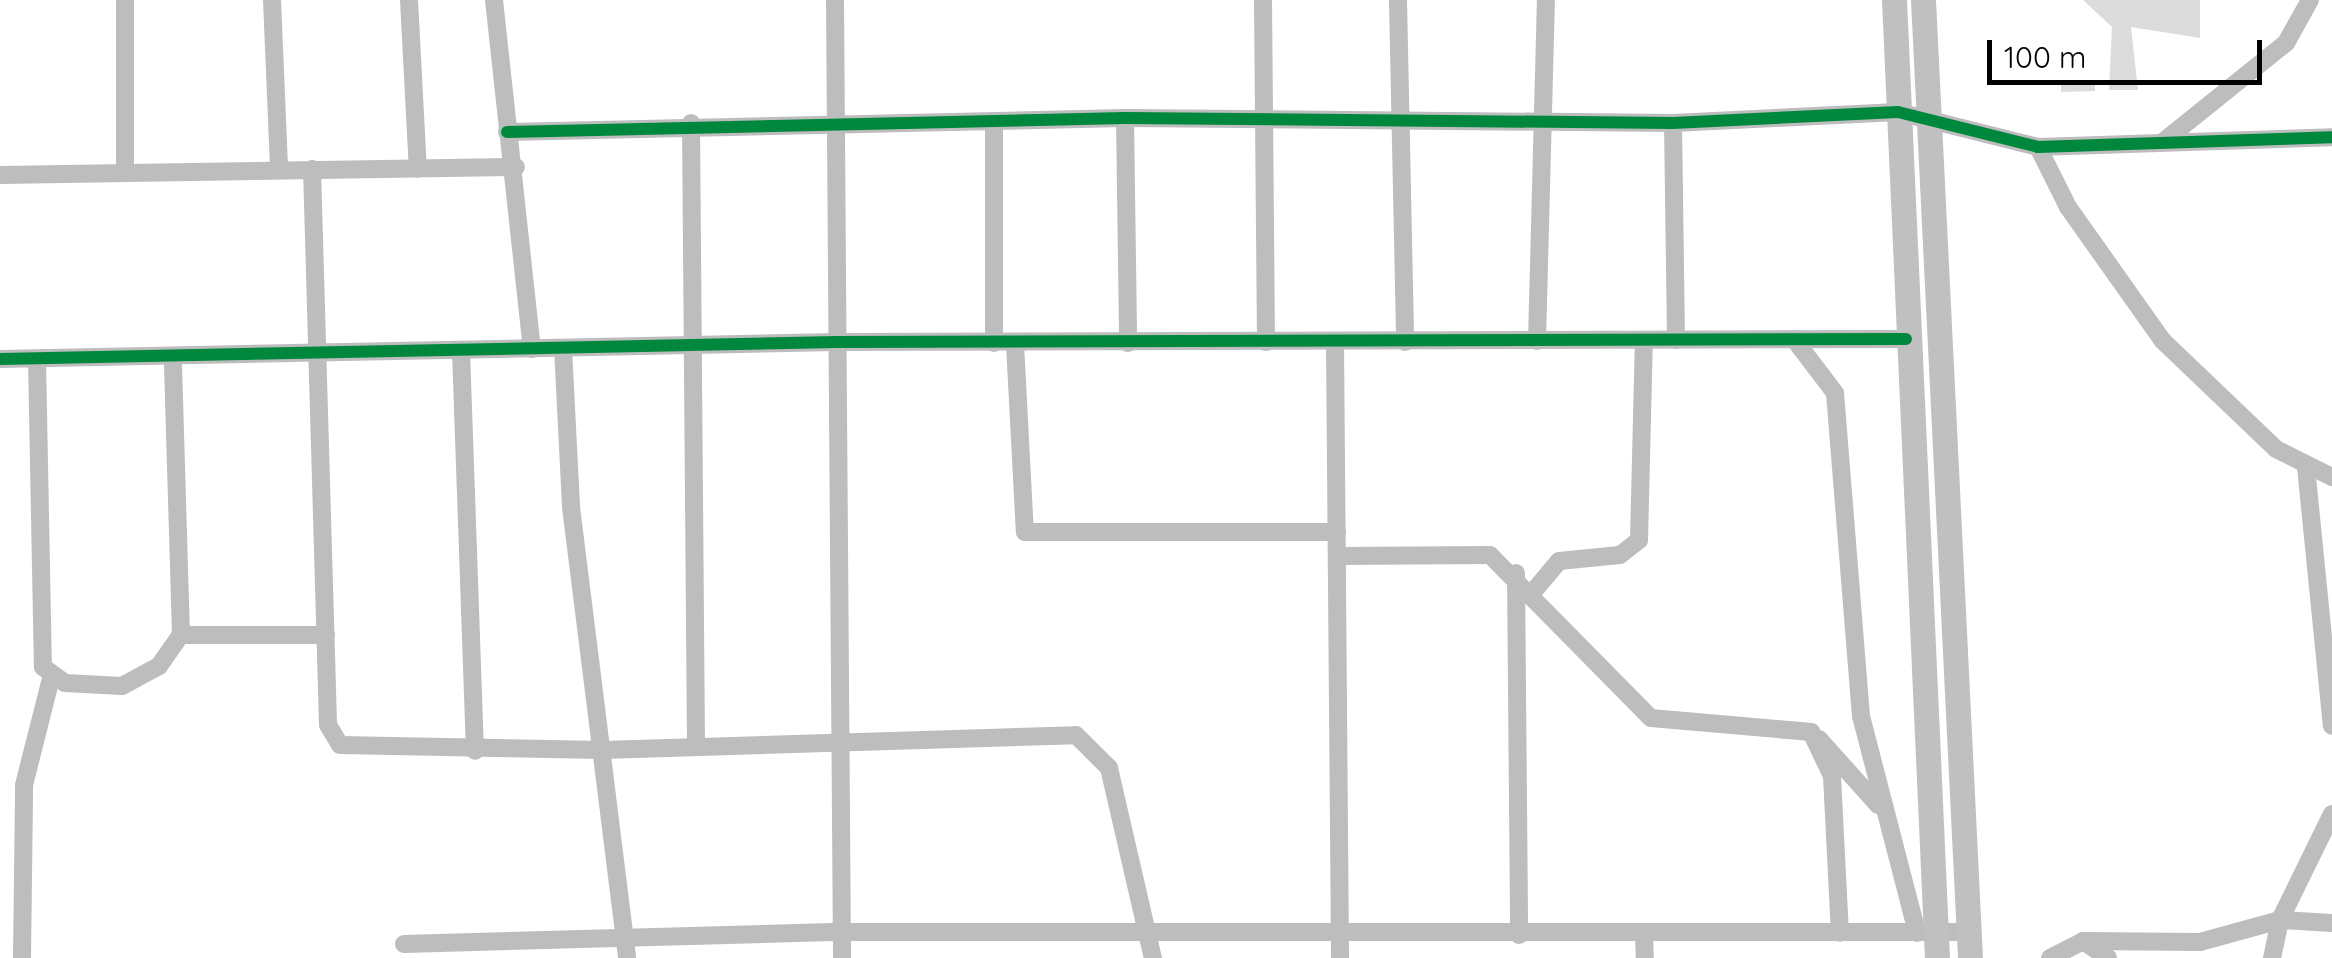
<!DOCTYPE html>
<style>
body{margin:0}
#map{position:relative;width:2332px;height:958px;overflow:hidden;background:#fff;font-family:Quicksand,sans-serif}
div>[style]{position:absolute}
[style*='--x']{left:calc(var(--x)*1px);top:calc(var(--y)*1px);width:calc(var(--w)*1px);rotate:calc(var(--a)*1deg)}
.building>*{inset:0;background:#dcdcdc}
.street>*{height:18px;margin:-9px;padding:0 9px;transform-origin:9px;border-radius:9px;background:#bdbdbd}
.secondary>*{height:25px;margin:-12.5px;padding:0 12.5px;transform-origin:12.5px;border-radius:12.5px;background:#c0c0c0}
.cycleway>*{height:12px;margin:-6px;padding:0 6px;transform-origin:6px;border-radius:6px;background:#00873e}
span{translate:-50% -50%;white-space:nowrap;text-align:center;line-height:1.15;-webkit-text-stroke:10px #fff;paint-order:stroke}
.scale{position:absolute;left:1987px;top:40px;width:275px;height:45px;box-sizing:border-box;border:5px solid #000;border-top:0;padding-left:12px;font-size:30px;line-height:35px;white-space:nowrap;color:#000;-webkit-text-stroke:8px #fff;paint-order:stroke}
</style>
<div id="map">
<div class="building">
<i style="clip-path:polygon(2083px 0,2200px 0,2200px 38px,2131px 27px,2138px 90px,2109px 90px,2112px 27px)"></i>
<i style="clip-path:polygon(2061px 81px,2095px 81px,2095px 91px,2061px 92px)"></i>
</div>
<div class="street">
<i style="--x:272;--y:0;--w:168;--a:87.6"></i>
<i style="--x:409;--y:0;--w:169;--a:87"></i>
<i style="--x:494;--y:0;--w:351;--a:83.8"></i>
<i style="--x:835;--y:0;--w:958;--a:89.58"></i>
<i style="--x:1263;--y:0;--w:342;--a:89.5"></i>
<i style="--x:1398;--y:0;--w:342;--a:88.8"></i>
<i style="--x:1125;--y:118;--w:225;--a:89.2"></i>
<i style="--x:994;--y:122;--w:221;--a:90"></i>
<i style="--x:691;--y:123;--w:624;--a:89.54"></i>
<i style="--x:1673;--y:123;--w:217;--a:89.2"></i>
<i style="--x:507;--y:132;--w:618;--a:-1.3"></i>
<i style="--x:1125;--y:118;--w:548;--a:0.52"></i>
<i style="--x:1673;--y:123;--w:225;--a:-2.8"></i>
<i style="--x:1898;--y:112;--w:144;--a:14"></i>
<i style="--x:2038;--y:147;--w:294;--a:-1.9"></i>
<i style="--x:2164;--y:141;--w:156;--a:-38.8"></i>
<i style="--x:2286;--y:43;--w:49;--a:-60.8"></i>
<i style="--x:2038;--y:147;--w:67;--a:63.4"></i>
<i style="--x:2068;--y:207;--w:164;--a:54.7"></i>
<i style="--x:2163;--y:341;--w:156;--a:43.7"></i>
<i style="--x:2276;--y:449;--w:63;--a:26.6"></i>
<i style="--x:125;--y:168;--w:168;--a:-90"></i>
<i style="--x:312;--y:169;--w:556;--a:88.35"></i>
<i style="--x:328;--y:725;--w:23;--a:59"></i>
<i style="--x:340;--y:745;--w:263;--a:1.1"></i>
<i style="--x:603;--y:750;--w:473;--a:-1.8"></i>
<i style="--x:1076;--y:735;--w:47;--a:45"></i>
<i style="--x:1109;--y:768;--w:195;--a:77"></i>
<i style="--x:0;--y:175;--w:516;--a:-0.89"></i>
<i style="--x:1794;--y:339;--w:68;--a:52.8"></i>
<i style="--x:1835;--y:393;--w:324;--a:85.4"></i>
<i style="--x:1861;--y:716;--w:224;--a:75.5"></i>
<i style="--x:1537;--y:341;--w:341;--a:-88.5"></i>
<i style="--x:1335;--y:342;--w:616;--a:89.53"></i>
<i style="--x:1015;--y:344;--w:188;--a:87"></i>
<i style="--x:1025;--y:532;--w:312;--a:0"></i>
<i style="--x:563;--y:348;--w:159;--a:87.1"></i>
<i style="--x:571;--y:507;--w:454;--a:82.9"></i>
<i style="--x:461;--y:351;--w:400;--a:88"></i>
<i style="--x:0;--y:359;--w:837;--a:-1.16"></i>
<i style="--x:837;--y:342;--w:1069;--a:-0.16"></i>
<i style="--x:37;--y:359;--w:308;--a:88.9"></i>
<i style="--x:43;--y:667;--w:27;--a:36"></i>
<i style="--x:65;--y:683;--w:57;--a:3"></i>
<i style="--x:122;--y:686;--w:42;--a:-28.4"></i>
<i style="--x:159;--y:666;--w:38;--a:-55"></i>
<i style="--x:181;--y:635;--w:277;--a:-91.7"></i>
<i style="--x:2306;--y:467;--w:260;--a:84.3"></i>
<i style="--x:1337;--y:556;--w:153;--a:-0.4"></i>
<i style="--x:1490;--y:555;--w:229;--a:45.4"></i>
<i style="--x:1651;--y:718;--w:161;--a:5"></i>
<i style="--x:1811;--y:732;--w:49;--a:64.5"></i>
<i style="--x:1832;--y:776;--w:157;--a:87.1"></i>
<i style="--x:1516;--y:573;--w:362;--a:89.5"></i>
<i style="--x:1533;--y:592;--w:40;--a:-50"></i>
<i style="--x:1559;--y:561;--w:61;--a:-5.6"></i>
<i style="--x:1620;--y:555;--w:24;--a:-38"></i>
<i style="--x:1639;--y:540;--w:199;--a:-88.6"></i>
<i style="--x:181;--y:635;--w:145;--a:0"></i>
<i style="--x:1819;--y:739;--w:89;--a:48.2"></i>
<i style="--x:1644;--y:935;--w:23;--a:88"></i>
<i style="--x:2083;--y:941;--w:30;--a:34"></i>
<i style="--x:404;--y:944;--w:438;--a:-1.6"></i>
<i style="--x:842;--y:932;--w:1126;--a:0"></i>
<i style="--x:22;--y:958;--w:173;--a:-89.3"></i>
<i style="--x:24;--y:785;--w:110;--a:-75.8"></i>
<i style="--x:2050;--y:958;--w:37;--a:-27"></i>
<i style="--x:2083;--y:941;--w:117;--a:0.5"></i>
<i style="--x:2200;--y:942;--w:83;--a:-15.4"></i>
<i style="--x:2280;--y:920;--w:52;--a:3.3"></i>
<i style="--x:2272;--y:958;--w:39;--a:-78"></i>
<i style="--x:2280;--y:920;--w:118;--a:-63.9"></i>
</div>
<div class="secondary">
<i style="--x:1894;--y:0;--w:959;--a:87.43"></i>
<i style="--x:1923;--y:0;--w:959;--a:87.19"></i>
</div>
<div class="cycleway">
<i style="--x:507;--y:132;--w:618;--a:-1.3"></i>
<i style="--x:1125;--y:118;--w:548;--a:0.52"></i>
<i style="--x:1673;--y:123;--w:225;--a:-2.8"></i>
<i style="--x:1898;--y:112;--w:144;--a:14"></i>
<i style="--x:2038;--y:147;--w:294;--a:-1.9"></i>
<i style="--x:0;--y:359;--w:837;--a:-1.16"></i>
<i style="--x:837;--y:342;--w:1069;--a:-0.16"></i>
</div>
<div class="scale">100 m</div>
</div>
